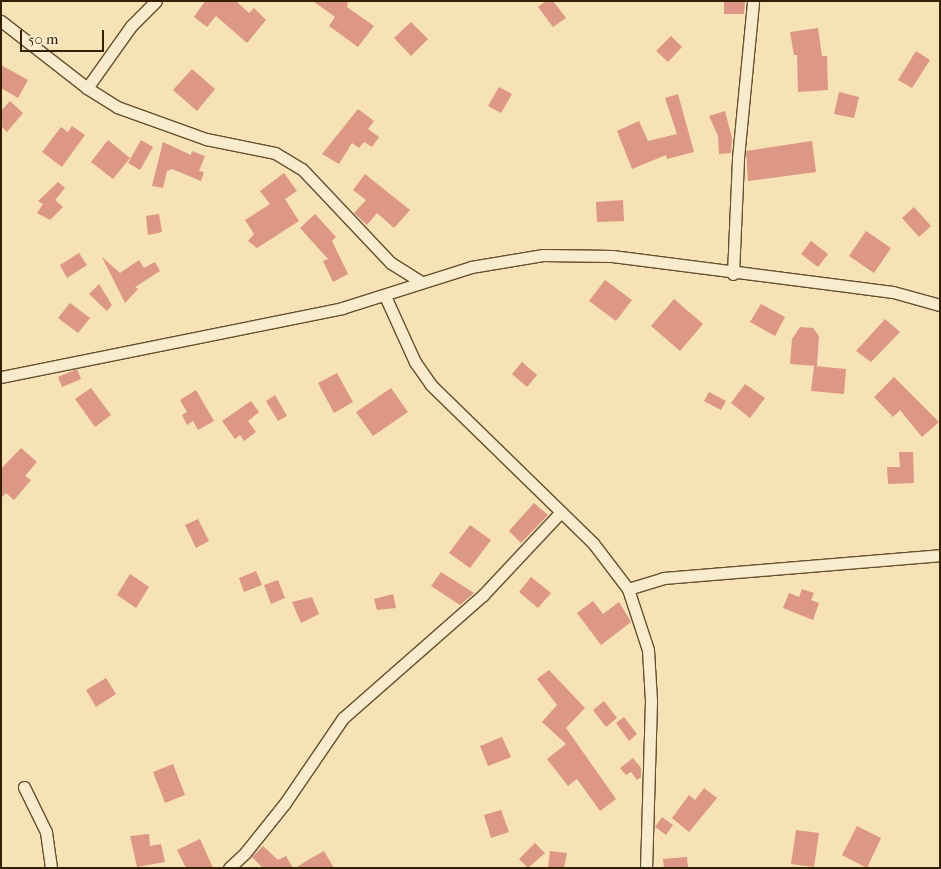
<!DOCTYPE html>
<style>
body{margin:0}
#map{position:relative;width:941px;height:869px;overflow:hidden;background:#f6e2b4;font-family:"IM FELL French Canon",serif}
div>[style]{position:absolute}
[style*='--x']{left:calc(var(--x)*1px);top:calc(var(--y)*1px);width:calc(var(--w)*1px);rotate:calc(var(--a)*1deg)}
.building>*{inset:0;background:#dc9785}
.roads{filter:drop-shadow(1px 0 #65502f) drop-shadow(-1px 0 #65502f) drop-shadow(0 1px #65502f) drop-shadow(0 -1px #65502f)}
.street>*{height:11px;margin:-5.5px;padding:0 5.5px;transform-origin:5.5px;border-radius:5.5px;background:#f9ecce}
span{translate:-50% -50%;white-space:nowrap;text-align:center;line-height:1.15;-webkit-text-stroke:5px #f9ecce;paint-order:stroke}
.frame{position:absolute;inset:0;border:2px solid #352003;pointer-events:none}
.scale{position:absolute;left:20px;top:30px;width:84px;height:22px;box-sizing:border-box;border:2px solid #352003;border-top:0;padding-left:6px;font-size:15px;line-height:18px;white-space:nowrap;color:#352003;-webkit-text-stroke:4px #f9ecce;paint-order:stroke}
</style>
<div id="map">
<div class="building">
<i style="clip-path:polygon(205px 1px,236px 1px,249px 13px,254px 8px,266px 20px,247px 43px,216px 16px,207px 27px,194px 17px)"></i>
<i style="clip-path:polygon(313px 1px,348px 1px,347px 7px,374px 26px,358px 47px,329px 26px,335px 17px)"></i>
<i style="clip-path:polygon(546px 1px,553px 1px,566px 18px,553px 27px,538px 7px)"></i>
<i style="clip-path:polygon(724px 1px,745px 1px,744px 14px,724px 14px)"></i>
<i style="clip-path:polygon(411px 22px,428px 39px,411px 56px,394px 38px)"></i>
<i style="clip-path:polygon(818px 28px,822px 56px,827px 56px,828px 90px,798px 92px,797px 55px,794px 55px,790px 32px)"></i>
<i style="clip-path:polygon(671px 36px,682px 47px,668px 62px,656px 51px)"></i>
<i style="clip-path:polygon(916px 51px,930px 60px,912px 88px,898px 80px)"></i>
<i style="clip-path:polygon(1px 65px,28px 80px,18px 98px,1px 88px)"></i>
<i style="clip-path:polygon(192px 69px,215px 89px,197px 111px,173px 90px)"></i>
<i style="clip-path:polygon(499px 87px,512px 94px,501px 113px,488px 106px)"></i>
<i style="clip-path:polygon(839px 92px,859px 97px,854px 118px,834px 114px)"></i>
<i style="clip-path:polygon(678px 94px,694px 152px,667px 159px,666px 155px,632px 169px,617px 131px,639px 121px,648px 141px,677px 134px,665px 98px)"></i>
<i style="clip-path:polygon(10px 101px,23px 113px,7px 132px,1px 126px,1px 111px)"></i>
<i style="clip-path:polygon(358px 109px,374px 121px,368px 129px,379px 137px,372px 147px,364px 142px,359px 148px,352px 143px,339px 164px,322px 154px)"></i>
<i style="clip-path:polygon(725px 111px,732px 138px,731px 153px,719px 154px,718px 136px,709px 116px)"></i>
<i style="clip-path:polygon(72px 126px,85px 135px,62px 167px,42px 152px,61px 127px,68px 132px)"></i>
<i style="clip-path:polygon(108px 140px,130px 158px,113px 179px,91px 162px)"></i>
<i style="clip-path:polygon(141px 140px,153px 147px,140px 170px,128px 163px)"></i>
<i style="clip-path:polygon(812px 141px,816px 172px,748px 181px,746px 151px)"></i>
<i style="clip-path:polygon(163px 142px,191px 155px,192px 151px,205px 156px,199px 171px,204px 172px,201px 181px,172px 169px,167px 171px,163px 188px,152px 186px)"></i>
<i style="clip-path:polygon(284px 173px,297px 191px,285px 199px,299px 221px,257px 248px,248px 241px,254px 234px,245px 220px,270px 204px,260px 191px)"></i>
<i style="clip-path:polygon(365px 174px,410px 210px,394px 228px,377px 213px,367px 225px,354px 213px,366px 200px,353px 190px)"></i>
<i style="clip-path:polygon(58px 182px,65px 188px,55px 200px,63px 207px,50px 220px,37px 213px,43px 204px,38px 201px)"></i>
<i style="clip-path:polygon(623px 200px,624px 221px,597px 222px,596px 202px)"></i>
<i style="clip-path:polygon(914px 207px,931px 226px,919px 237px,902px 218px)"></i>
<i style="clip-path:polygon(159px 214px,162px 232px,148px 235px,146px 216px)"></i>
<i style="clip-path:polygon(315px 214px,336px 237px,332px 241px,348px 274px,333px 282px,323px 261px,328px 259px,300px 228px)"></i>
<i style="clip-path:polygon(866px 231px,891px 248px,874px 273px,849px 256px)"></i>
<i style="clip-path:polygon(811px 241px,828px 254px,818px 267px,801px 254px)"></i>
<i style="clip-path:polygon(79px 253px,87px 265px,67px 278px,60px 265px)"></i>
<i style="clip-path:polygon(102px 257px,120px 273px,139px 260px,144px 268px,155px 262px,160px 271px,135px 287px,138px 289px,125px 303px)"></i>
<i style="clip-path:polygon(605px 280px,632px 300px,616px 321px,589px 301px)"></i>
<i style="clip-path:polygon(99px 284px,112px 305px,107px 311px,89px 294px)"></i>
<i style="clip-path:polygon(674px 299px,703px 324px,680px 351px,651px 326px)"></i>
<i style="clip-path:polygon(70px 303px,90px 318px,78px 333px,58px 318px)"></i>
<i style="clip-path:polygon(761px 304px,785px 317px,775px 336px,750px 322px)"></i>
<i style="clip-path:polygon(885px 319px,900px 332px,871px 362px,856px 351px)"></i>
<i style="clip-path:polygon(800px 327px,813px 328px,819px 336px,817px 366px,790px 364px,792px 339px)"></i>
<i style="clip-path:polygon(522px 362px,537px 375px,527px 387px,512px 374px)"></i>
<i style="clip-path:polygon(814px 366px,846px 369px,844px 394px,811px 391px)"></i>
<i style="clip-path:polygon(77px 369px,81px 379px,62px 387px,58px 377px)"></i>
<i style="clip-path:polygon(337px 373px,353px 402px,334px 413px,318px 383px)"></i>
<i style="clip-path:polygon(894px 377px,939px 422px,922px 437px,900px 410px,893px 417px,874px 397px)"></i>
<i style="clip-path:polygon(745px 384px,765px 398px,750px 418px,731px 403px)"></i>
<i style="clip-path:polygon(91px 388px,111px 415px,95px 427px,75px 399px)"></i>
<i style="clip-path:polygon(391px 388px,408px 412px,373px 436px,356px 412px)"></i>
<i style="clip-path:polygon(196px 390px,214px 421px,198px 430px,193px 421px,187px 425px,182px 415px,187px 412px,180px 400px)"></i>
<i style="clip-path:polygon(709px 392px,726px 401px,721px 410px,704px 401px)"></i>
<i style="clip-path:polygon(275px 395px,287px 416px,278px 421px,266px 401px)"></i>
<i style="clip-path:polygon(251px 401px,259px 412px,248px 421px,256px 432px,244px 441px,240px 435px,235px 439px,222px 421px)"></i>
<i style="clip-path:polygon(21px 448px,37px 462px,25px 476px,31px 480px,14px 500px,6px 493px,1px 498px,1px 469px)"></i>
<i style="clip-path:polygon(899px 452px,913px 452px,914px 483px,888px 484px,887px 467px,900px 467px)"></i>
<i style="clip-path:polygon(534px 503px,548px 515px,521px 543px,509px 531px)"></i>
<i style="clip-path:polygon(198px 519px,209px 541px,196px 548px,185px 525px)"></i>
<i style="clip-path:polygon(470px 525px,491px 540px,470px 568px,449px 553px)"></i>
<i style="clip-path:polygon(256px 571px,262px 585px,244px 592px,239px 578px)"></i>
<i style="clip-path:polygon(441px 572px,474px 593px,460px 605px,431px 586px)"></i>
<i style="clip-path:polygon(130px 574px,149px 587px,136px 608px,117px 595px)"></i>
<i style="clip-path:polygon(531px 577px,551px 593px,538px 608px,519px 592px)"></i>
<i style="clip-path:polygon(278px 580px,285px 598px,271px 604px,264px 585px)"></i>
<i style="clip-path:polygon(802px 589px,814px 593px,811px 600px,819px 603px,813px 620px,783px 608px,789px 593px,799px 597px)"></i>
<i style="clip-path:polygon(393px 594px,396px 608px,377px 610px,374px 599px)"></i>
<i style="clip-path:polygon(312px 597px,319px 614px,301px 623px,292px 602px)"></i>
<i style="clip-path:polygon(593px 601px,603px 614px,619px 602px,631px 622px,601px 645px,577px 613px)"></i>
<i style="clip-path:polygon(549px 670px,585px 708px,566px 728px,616px 799px,600px 811px,577px 779px,568px 786px,547px 759px,566px 744px,542px 722px,557px 705px,537px 679px)"></i>
<i style="clip-path:polygon(106px 678px,116px 694px,96px 707px,86px 690px)"></i>
<i style="clip-path:polygon(604px 701px,617px 718px,606px 727px,593px 710px)"></i>
<i style="clip-path:polygon(624px 717px,637px 734px,629px 741px,616px 723px)"></i>
<i style="clip-path:polygon(502px 737px,511px 757px,488px 766px,480px 746px)"></i>
<i style="clip-path:polygon(633px 758px,641px 768px,641px 777px,637px 780px,631px 772px,626px 775px,620px 768px)"></i>
<i style="clip-path:polygon(173px 764px,185px 795px,165px 803px,153px 772px)"></i>
<i style="clip-path:polygon(704px 788px,717px 798px,689px 832px,672px 818px,689px 795px,695px 800px)"></i>
<i style="clip-path:polygon(501px 810px,509px 832px,491px 838px,484px 815px)"></i>
<i style="clip-path:polygon(662px 817px,673px 825px,666px 835px,655px 827px)"></i>
<i style="clip-path:polygon(857px 826px,881px 838px,867px 868px,842px 855px)"></i>
<i style="clip-path:polygon(796px 830px,819px 833px,814px 867px,791px 864px)"></i>
<i style="clip-path:polygon(149px 834px,150px 846px,161px 844px,165px 862px,137px 867px,130px 836px)"></i>
<i style="clip-path:polygon(200px 839px,213px 868px,186px 868px,177px 850px)"></i>
<i style="clip-path:polygon(535px 843px,545px 853px,528px 868px,519px 859px)"></i>
<i style="clip-path:polygon(263px 846px,278px 860px,286px 856px,293px 868px,263px 868px,252px 857px)"></i>
<i style="clip-path:polygon(324px 851px,334px 868px,295px 868px,313px 857px)"></i>
<i style="clip-path:polygon(550px 851px,567px 853px,564px 868px,548px 868px)"></i>
<i style="clip-path:polygon(687px 857px,688px 868px,664px 868px,663px 859px)"></i>
</div>
<div class="roads">
<div class="street">
<i style="--x:1;--y:21;--w:109;--a:37.9"></i>
<i style="--x:87;--y:88;--w:36;--a:32"></i>
<i style="--x:117;--y:107;--w:95;--a:19.8"></i>
<i style="--x:206;--y:139;--w:70;--a:11.5"></i>
<i style="--x:275;--y:153;--w:31;--a:31"></i>
<i style="--x:302;--y:169;--w:129;--a:46.6"></i>
<i style="--x:391;--y:263;--w:36;--a:32"></i>
<i style="--x:87;--y:88;--w:76;--a:-54.6"></i>
<i style="--x:131;--y:26;--w:35;--a:-45"></i>
<i style="--x:733;--y:274;--w:116;--a:-87.5"></i>
<i style="--x:738;--y:158;--w:158;--a:-84.5"></i>
<i style="--x:385;--y:296;--w:72;--a:65.6"></i>
<i style="--x:415;--y:362;--w:28;--a:55"></i>
<i style="--x:431;--y:385;--w:226;--a:44.3"></i>
<i style="--x:593;--y:543;--w:58;--a:52.7"></i>
<i style="--x:628;--y:589;--w:64;--a:71.8"></i>
<i style="--x:648;--y:650;--w:51;--a:86.6"></i>
<i style="--x:651;--y:701;--w:167;--a:91.7"></i>
<i style="--x:1;--y:377;--w:348;--a:-11.4"></i>
<i style="--x:342;--y:308;--w:135;--a:-17.6"></i>
<i style="--x:471;--y:267;--w:73;--a:-9.5"></i>
<i style="--x:543;--y:255;--w:69;--a:0.8"></i>
<i style="--x:612;--y:256;--w:283;--a:7.3"></i>
<i style="--x:893;--y:292;--w:49;--a:15.5"></i>
<i style="--x:628;--y:589;--w:37;--a:-17"></i>
<i style="--x:663;--y:578;--w:278;--a:-4.7"></i>
<i style="--x:24;--y:787;--w:50;--a:63.9"></i>
<i style="--x:46;--y:832;--w:36;--a:82"></i>
<i style="--x:229;--y:868;--w:22;--a:-43"></i>
<i style="--x:245;--y:853;--w:64;--a:-51.3"></i>
<i style="--x:285;--y:803;--w:103;--a:-55.7"></i>
<i style="--x:343;--y:718;--w:186;--a:-41.3"></i>
<i style="--x:483;--y:595;--w:111;--a:-46.8"></i>
</div>
</div>
<div class="frame"></div>
<div class="scale">50 m</div>
</div>
